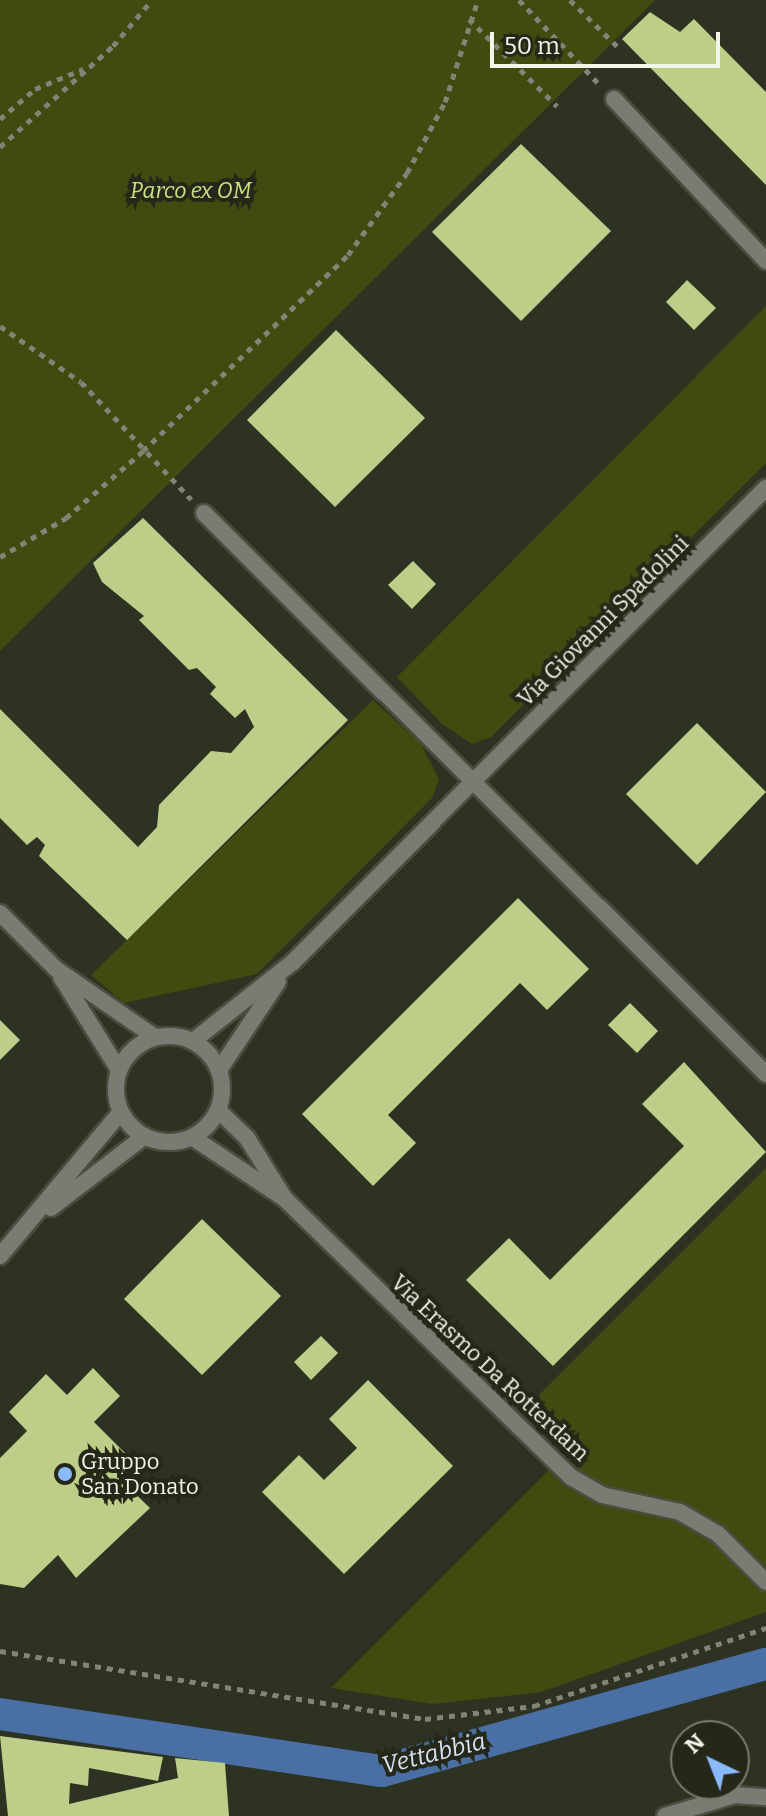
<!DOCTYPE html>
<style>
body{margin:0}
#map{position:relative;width:766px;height:1816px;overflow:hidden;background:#2e3222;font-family:Bitter,serif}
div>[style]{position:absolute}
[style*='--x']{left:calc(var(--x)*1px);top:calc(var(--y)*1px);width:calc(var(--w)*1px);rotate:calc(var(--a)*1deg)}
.green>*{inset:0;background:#404b0f}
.canal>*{height:32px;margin:-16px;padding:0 16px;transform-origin:16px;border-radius:16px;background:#496fa5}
.building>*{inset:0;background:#bcce87}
.path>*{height:5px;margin-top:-2.5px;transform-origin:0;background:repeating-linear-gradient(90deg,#818577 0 6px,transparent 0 12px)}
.roads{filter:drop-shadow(2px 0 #494d3e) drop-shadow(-2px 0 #494d3e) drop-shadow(0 2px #494d3e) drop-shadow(0 -2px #494d3e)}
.street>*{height:16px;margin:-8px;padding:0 8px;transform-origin:8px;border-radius:8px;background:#7a7c74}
.street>.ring{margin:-8px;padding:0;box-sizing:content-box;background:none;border:16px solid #7a7c74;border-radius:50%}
.dots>*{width:22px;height:22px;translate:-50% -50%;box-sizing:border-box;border:4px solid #252819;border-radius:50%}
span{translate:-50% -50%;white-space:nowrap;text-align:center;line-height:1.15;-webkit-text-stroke:8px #252819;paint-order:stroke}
.park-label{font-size:22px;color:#cbe281;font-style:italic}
.street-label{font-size:22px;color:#f2f5ea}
.poi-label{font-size:22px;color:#f2f5ea}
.left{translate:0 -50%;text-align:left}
.water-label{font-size:24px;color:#d6e1f2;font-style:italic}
.north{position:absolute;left:670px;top:1720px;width:80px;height:80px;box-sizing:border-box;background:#252819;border:2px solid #777a6d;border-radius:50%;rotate:317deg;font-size:22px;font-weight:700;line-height:32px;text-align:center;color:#f2f5ea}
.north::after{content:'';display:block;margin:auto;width:28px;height:36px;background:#8bbafc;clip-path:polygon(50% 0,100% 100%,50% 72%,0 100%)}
.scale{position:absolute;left:490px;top:32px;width:230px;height:36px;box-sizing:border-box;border:4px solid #f2f5ea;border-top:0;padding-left:10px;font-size:24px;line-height:28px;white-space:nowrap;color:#f2f5ea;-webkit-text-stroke:6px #252819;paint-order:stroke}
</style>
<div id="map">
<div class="green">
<i style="clip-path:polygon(0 0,655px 0,0 651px)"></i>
<i style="clip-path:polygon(766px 306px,766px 463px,491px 737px,472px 744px,441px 723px,397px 677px)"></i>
<i style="clip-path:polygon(373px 700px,421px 744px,439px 779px,432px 798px,257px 974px,124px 1003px,91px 975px)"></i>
<i style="clip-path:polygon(766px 1168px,766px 1612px,541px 1692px,433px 1704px,331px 1688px,575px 1444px,532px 1402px)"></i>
</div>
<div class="canal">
<i style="--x:0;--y:1714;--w:386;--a:8.5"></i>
<i style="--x:382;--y:1771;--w:399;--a:-15.6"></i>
</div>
<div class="building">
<i style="clip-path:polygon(650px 12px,680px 32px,694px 19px,766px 92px,766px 185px,622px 39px)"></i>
<i style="clip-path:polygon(521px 144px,611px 231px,521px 321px,432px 232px)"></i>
<i style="clip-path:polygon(687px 280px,716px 308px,694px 330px,666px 302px)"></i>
<i style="clip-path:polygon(336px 330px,425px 418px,335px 507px,247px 420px)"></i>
<i style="clip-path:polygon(143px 518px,348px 720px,127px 940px,39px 856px,45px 845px,37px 837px,27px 845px,0 818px,0 709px,138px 847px,157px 827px,159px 805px,211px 751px,231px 753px,254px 727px,245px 709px,235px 718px,210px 694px,216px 687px,197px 668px,189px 670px,139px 620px,144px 616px,102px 582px,93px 563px)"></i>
<i style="clip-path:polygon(413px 561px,436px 584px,412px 609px,388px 585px)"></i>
<i style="clip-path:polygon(697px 723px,766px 792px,697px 865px,626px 794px)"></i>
<i style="clip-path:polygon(518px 898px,589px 969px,547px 1010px,520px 983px,388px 1115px,416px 1143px,373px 1186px,302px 1114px)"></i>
<i style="clip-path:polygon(630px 1003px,658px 1031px,637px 1053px,608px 1025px)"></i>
<i style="clip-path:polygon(0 1020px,20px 1040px,0 1060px)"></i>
<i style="clip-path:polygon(684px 1062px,766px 1152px,553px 1366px,466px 1280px,509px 1238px,550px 1280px,684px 1146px,642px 1104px)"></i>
<i style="clip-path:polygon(202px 1219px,281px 1296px,202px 1375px,124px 1299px)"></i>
<i style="clip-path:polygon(321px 1336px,338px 1353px,311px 1380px,294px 1362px)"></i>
<i style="clip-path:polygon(93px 1368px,120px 1396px,94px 1422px,139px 1467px,123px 1482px,150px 1508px,76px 1578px,58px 1555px,24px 1588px,0 1584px,0 1458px,27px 1431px,9px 1412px,46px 1374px,67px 1395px)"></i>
<i style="clip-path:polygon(368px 1380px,453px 1466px,344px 1574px,262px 1492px,299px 1455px,324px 1480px,357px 1448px,329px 1419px)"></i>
<i style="clip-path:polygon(0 1736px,163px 1757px,158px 1781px,89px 1768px,88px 1786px,70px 1783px,69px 1804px,178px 1778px,175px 1758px,225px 1763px,229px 1816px,8px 1816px)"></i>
</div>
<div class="path">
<i style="--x:519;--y:0;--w:115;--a:46.4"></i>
<i style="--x:570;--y:0;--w:70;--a:44.4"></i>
<i style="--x:469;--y:19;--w:124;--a:44.7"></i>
<i style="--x:0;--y:119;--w:46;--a:-40.6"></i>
<i style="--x:35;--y:89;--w:52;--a:-22.6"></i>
<i style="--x:0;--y:147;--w:152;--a:-41.8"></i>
<i style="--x:113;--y:46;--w:60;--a:-49.7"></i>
<i style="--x:0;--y:326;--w:98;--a:34.7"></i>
<i style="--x:81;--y:382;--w:161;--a:46.8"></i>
<i style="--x:0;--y:557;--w:77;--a:-30.6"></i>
<i style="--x:66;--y:518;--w:102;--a:-41"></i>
<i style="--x:143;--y:451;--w:284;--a:-43.7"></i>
<i style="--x:348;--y:255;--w:101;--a:-54.3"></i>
<i style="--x:407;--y:173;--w:81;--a:-61.8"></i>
<i style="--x:445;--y:102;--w:107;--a:-72.1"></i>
<i style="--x:0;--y:1651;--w:430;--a:9.1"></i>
<i style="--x:425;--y:1719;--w:110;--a:-6.8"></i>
<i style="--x:534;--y:1706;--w:245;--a:-18.6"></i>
</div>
<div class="roads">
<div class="street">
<i style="--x:614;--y:99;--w:222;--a:46.8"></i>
<i style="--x:204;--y:513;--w:794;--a:44.95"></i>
<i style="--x:0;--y:913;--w:79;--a:45"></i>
<i style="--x:56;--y:969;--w:120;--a:34.5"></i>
<i style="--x:61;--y:977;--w:110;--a:58.1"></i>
<i class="ring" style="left:116px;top:1036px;width:90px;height:90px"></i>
<i style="--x:193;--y:1041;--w:127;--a:-38.3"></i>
<i style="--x:293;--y:962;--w:670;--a:-45.06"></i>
<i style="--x:219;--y:1070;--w:106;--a:-56.2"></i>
<i style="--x:218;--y:1110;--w:40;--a:44"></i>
<i style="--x:247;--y:1138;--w:72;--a:58.1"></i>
<i style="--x:285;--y:1199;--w:399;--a:44.2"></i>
<i style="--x:571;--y:1477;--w:36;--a:30"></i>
<i style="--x:602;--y:1495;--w:80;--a:12.3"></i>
<i style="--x:680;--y:1512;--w:44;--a:30.1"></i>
<i style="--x:718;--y:1534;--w:68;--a:45"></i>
<i style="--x:192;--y:1137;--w:112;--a:33.7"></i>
<i style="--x:51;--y:1208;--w:118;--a:-37.5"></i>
<i style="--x:0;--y:1256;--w:188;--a:-50"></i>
<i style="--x:665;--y:1816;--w:73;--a:-16.7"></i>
<i style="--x:735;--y:1795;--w:31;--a:4"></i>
</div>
</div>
<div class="dots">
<i style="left:65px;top:1474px;background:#8bbafc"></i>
</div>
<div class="park-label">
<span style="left:191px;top:191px">Parco ex OM</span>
</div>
<div class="street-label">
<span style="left:603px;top:621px;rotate:-45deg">Via Giovanni Spadolini</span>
<span style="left:490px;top:1368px;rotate:43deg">Via Erasmo Da Rotterdam</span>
</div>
<div class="poi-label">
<span class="left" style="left:81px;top:1474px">Gruppo<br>San Donato</span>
</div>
<div class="water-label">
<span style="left:434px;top:1754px;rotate:-14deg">Vettabbia</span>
</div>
<div class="north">N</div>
<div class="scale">50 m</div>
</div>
